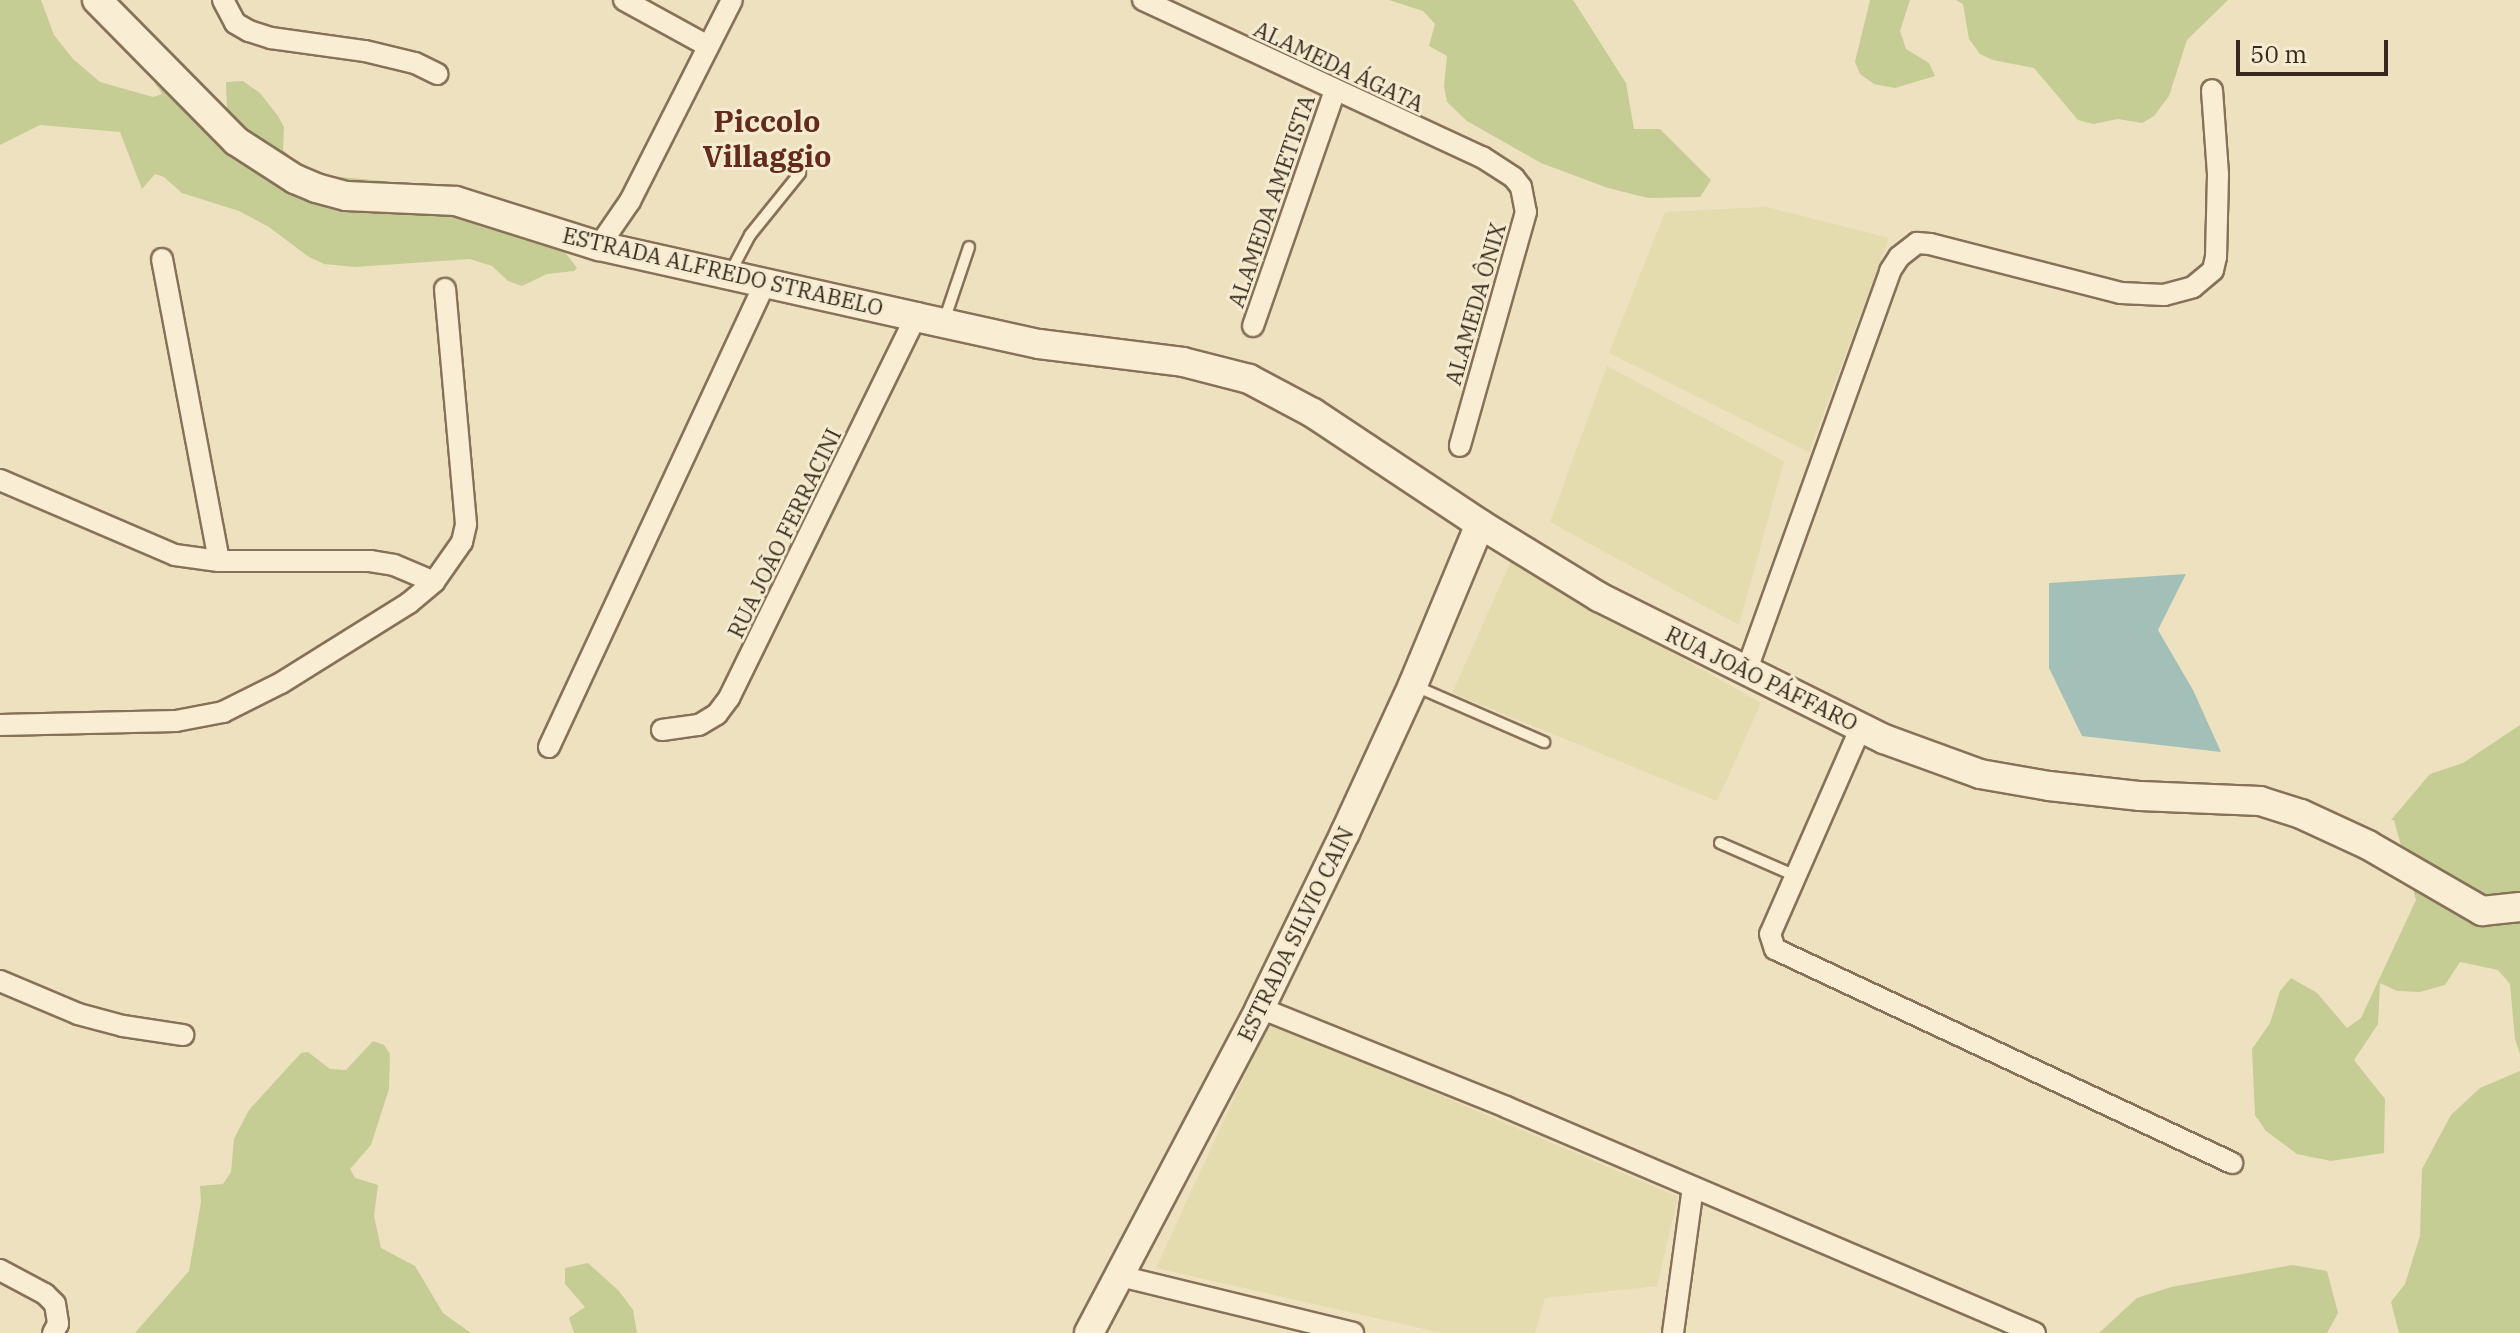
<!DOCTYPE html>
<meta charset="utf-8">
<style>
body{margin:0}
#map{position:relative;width:2520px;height:1333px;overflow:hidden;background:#eee1c0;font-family:"IBM Plex Serif",serif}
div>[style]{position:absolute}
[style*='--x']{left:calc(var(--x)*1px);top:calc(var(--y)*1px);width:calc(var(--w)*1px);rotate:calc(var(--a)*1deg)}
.farmland>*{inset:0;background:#e4dbae}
.green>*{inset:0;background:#c5cc94}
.water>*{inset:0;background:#a3c0b8}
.roads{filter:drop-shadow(2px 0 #877158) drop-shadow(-2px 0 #877158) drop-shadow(0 2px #877158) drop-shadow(0 -2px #877158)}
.lane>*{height:10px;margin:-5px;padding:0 5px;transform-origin:5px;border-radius:5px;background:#f9eed3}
.street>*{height:20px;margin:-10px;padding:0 10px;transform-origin:10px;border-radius:10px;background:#f9eed3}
.secondary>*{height:28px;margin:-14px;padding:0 14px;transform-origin:14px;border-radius:14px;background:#f9eed3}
span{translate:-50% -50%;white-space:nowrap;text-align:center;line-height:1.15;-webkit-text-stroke:6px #f5ebd0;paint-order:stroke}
.street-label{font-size:22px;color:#37291d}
.district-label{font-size:30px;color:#642b1c;font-weight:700}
.scale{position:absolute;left:2236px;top:40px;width:152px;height:36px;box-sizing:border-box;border:4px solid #37291d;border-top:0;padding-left:10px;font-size:24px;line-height:28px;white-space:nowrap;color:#37291d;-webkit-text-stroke:6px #f5ebd0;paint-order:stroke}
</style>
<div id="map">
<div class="farmland">
<i style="clip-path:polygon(1766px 207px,1889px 238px,1809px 452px,1609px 353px,1665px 212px)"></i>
<i style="clip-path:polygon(1607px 366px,1784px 461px,1739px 625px,1550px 522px)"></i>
<i style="clip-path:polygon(1511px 561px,1761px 703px,1717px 801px,1452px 693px)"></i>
<i style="clip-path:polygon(1269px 1022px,1678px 1197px,1657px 1286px,1545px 1298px,1535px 1333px,1442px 1333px,1156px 1268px)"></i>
</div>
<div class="green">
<i style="clip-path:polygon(0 0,41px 0,54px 35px,73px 59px,100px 82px,153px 97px,162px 94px,146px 69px,218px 115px,227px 111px,226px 82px,243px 81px,260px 93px,278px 116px,284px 127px,283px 150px,300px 165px,330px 176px,394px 182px,469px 201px,539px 234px,565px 252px,577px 268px,574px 271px,547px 274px,522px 286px,508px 281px,492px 266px,470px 259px,355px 267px,324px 264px,309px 257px,269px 227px,239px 211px,182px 193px,164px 177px,155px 174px,142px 189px,120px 132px,40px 125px,0 145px)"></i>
<i style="clip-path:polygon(1389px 0,1573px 0,1626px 83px,1634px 129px,1660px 129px,1711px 180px,1700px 197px,1648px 198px,1608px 188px,1541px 163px,1467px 121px,1447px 102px,1444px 86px,1447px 56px,1429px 46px,1435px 24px,1423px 11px)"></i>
<i style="clip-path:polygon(1870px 0,1910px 0,1900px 31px,1906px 49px,1929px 63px,1935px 76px,1895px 88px,1874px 84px,1860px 74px,1855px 62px)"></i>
<i style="clip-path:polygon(1956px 0,2228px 0,2187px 40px,2169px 96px,2154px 116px,2142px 123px,2118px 119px,2093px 124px,2078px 120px,2034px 68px,1993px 60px,1980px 54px,1969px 39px,1963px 4px)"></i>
<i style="clip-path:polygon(2520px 725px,2520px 1054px,2515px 1039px,2510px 984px,2498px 970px,2460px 962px,2445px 985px,2420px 992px,2397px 991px,2380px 983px,2378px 1024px,2354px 1060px,2385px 1099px,2384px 1153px,2331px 1161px,2297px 1154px,2266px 1131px,2255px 1115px,2252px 1049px,2270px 1023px,2280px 991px,2291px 978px,2317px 993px,2347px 1028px,2361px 1018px,2416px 900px,2394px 820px,2391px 820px,2430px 774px,2463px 763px)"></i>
<i style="clip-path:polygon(373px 1041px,384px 1045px,390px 1054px,389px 1089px,371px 1145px,350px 1169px,355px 1178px,378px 1185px,374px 1216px,381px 1248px,415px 1266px,443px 1313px,471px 1333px,135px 1333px,189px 1271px,201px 1202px,200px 1186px,223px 1184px,231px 1172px,234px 1139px,249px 1110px,301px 1053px,308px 1052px,330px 1069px,346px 1070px)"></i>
<i style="clip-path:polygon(2520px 1071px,2520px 1333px,2399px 1333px,2391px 1302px,2405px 1284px,2420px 1236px,2422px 1169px,2451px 1115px,2480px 1088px)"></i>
<i style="clip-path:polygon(588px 1263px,619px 1291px,633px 1310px,637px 1333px,574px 1333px,569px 1318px,585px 1307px,565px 1284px,565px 1268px)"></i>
<i style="clip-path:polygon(2292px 1265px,2327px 1271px,2338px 1313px,2327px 1333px,2099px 1333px,2137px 1298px,2171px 1287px)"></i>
</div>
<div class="water">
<i style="clip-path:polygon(2186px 574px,2158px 630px,2193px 690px,2221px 752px,2082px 736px,2049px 668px,2049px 583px)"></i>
</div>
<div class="roads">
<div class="lane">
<i style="--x:730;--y:273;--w:43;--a:-62.2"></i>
<i style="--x:750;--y:235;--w:80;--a:-51.1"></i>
<i style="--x:944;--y:321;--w:78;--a:-71.3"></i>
<i style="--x:1415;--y:686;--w:141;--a:23.5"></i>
<i style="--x:1720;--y:843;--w:83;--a:23.5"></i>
</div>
<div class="street">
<i style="--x:223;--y:0;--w:26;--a:62"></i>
<i style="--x:235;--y:23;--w:16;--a:30"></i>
<i style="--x:249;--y:31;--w:23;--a:18"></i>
<i style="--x:271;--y:38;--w:95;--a:7.9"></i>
<i style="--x:365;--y:51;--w:51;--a:13.5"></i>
<i style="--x:415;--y:63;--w:25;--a:26"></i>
<i style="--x:624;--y:0;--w:96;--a:28.7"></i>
<i style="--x:1143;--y:0;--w:374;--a:24.9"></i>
<i style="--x:1482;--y:157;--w:38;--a:33"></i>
<i style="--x:1514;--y:178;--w:11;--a:52"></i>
<i style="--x:1521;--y:187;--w:25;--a:79"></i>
<i style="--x:1526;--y:212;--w:243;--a:105.8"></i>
<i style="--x:599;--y:246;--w:55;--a:-55.4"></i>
<i style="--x:630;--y:201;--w:225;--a:-63.1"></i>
<i style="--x:162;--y:259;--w:307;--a:79.3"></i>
<i style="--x:1253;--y:326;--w:249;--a:-70.8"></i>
<i style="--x:0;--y:480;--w:190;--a:23.2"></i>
<i style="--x:175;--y:555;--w:44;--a:7.8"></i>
<i style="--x:219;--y:561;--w:151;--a:0"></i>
<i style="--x:370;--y:561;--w:24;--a:9"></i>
<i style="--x:394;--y:565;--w:43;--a:23"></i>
<i style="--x:1746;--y:672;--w:426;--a:-70.2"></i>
<i style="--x:1890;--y:271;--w:17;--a:-57"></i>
<i style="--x:1899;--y:257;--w:23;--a:-38"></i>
<i style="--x:1917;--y:243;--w:13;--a:4"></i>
<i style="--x:1930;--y:244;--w:197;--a:14.4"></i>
<i style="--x:2121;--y:293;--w:43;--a:2.7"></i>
<i style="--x:2164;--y:295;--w:30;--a:-15"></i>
<i style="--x:2193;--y:287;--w:26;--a:-40"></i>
<i style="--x:2213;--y:270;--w:13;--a:-77"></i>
<i style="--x:2216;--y:257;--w:83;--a:-88.6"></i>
<i style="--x:2218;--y:174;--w:84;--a:-94.1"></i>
<i style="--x:0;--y:725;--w:176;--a:-1.3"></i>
<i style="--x:176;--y:721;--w:48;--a:-10.8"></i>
<i style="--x:223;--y:712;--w:65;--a:-26.6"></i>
<i style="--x:281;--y:683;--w:151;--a:-32"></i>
<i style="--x:409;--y:603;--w:33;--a:-40"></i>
<i style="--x:434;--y:582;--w:49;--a:-55"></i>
<i style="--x:462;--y:542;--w:18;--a:-77"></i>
<i style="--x:466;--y:524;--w:236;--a:-95.1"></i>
<i style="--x:1861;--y:727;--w:226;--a:113.7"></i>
<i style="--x:1770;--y:934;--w:16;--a:72"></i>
<i style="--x:1775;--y:949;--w:505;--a:25.09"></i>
<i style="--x:662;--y:730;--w:37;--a:-8"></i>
<i style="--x:699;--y:725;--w:21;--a:-31"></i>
<i style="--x:717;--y:714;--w:20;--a:-53"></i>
<i style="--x:729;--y:698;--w:424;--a:-63.9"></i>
<i style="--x:549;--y:747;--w:514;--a:-65.03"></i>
<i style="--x:0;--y:981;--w:85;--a:22.9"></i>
<i style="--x:78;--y:1014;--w:47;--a:14.9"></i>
<i style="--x:123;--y:1026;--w:61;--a:8.5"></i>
<i style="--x:1260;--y:1008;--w:265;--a:21.9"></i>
<i style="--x:1506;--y:1107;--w:575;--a:23.13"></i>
<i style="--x:0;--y:1270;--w:51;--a:28.1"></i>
<i style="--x:45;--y:1294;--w:14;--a:45"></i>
<i style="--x:55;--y:1304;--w:20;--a:81"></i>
<i style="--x:58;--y:1324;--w:10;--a:119"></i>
<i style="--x:1120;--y:1276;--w:240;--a:13.7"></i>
<i style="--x:1673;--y:1333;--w:147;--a:-82.2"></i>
</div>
<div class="secondary">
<i style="--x:97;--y:0;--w:198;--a:45.4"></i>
<i style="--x:236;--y:141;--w:70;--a:32.8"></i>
<i style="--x:295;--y:179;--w:23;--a:23"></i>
<i style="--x:316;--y:188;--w:31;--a:15"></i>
<i style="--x:346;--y:196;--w:110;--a:2.6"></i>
<i style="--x:456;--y:201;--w:150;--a:17.5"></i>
<i style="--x:599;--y:246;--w:325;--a:12.6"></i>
<i style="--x:916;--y:317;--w:126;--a:12.4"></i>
<i style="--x:1039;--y:344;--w:145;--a:7.1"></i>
<i style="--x:1183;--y:362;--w:68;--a:14.4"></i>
<i style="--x:1249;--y:379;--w:72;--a:28"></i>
<i style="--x:1313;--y:413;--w:201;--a:33.6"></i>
<i style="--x:1480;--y:524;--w:140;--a:31.5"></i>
<i style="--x:1599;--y:597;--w:318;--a:26.5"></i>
<i style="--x:1884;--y:739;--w:102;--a:20"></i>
<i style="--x:1980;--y:774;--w:70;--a:9.9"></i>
<i style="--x:2049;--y:786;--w:92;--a:6.3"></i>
<i style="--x:2140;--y:796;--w:120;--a:2.4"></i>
<i style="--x:2260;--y:801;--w:43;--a:17.6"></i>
<i style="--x:2301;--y:814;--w:74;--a:24.8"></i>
<i style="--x:2368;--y:845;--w:132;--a:30.1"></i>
<i style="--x:2482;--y:911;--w:38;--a:-6"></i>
<i style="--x:1089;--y:1333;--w:367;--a:-62.2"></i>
<i style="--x:1260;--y:1008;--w:195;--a:-64.1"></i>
<i style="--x:1345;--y:833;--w:163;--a:-65.3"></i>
<i style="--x:1413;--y:685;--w:174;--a:-67.4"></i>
</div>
</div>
<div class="street-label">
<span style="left:1339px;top:66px;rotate:25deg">ALAMEDA ÁGATA</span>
<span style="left:1271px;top:201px;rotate:-71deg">ALAMEDA AMETISTA</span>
<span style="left:723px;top:271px;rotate:13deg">ESTRADA ALFREDO STRABELO</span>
<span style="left:1475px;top:304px;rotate:-74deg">ALAMEDA ÔNIX</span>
<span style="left:784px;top:533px;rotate:-64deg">RUA JOÃO FERRACINI</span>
<span style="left:1762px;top:678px;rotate:26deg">RUA JOÃO PÁFFARO</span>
<span style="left:1295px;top:934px;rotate:-64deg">ESTRADA SILVIO CAIN</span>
</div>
<div class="district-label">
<span style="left:767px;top:138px">Piccolo<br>Villaggio</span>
</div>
<div class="scale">50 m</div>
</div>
